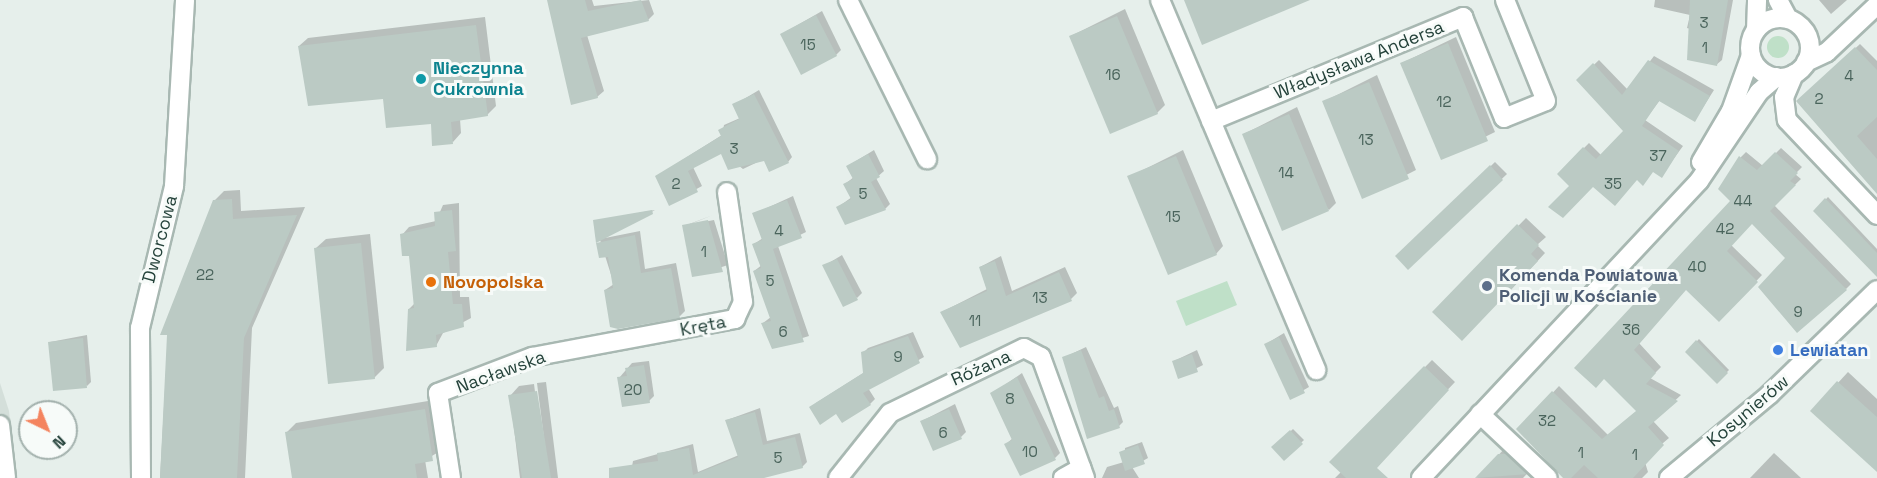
<!DOCTYPE html>
<meta charset="utf-8">
<style>
body{margin:0}
#map{position:relative;width:1877px;height:478px;overflow:hidden;background:#e6efeb;font-family:"Space Grotesk",sans-serif}
div>[style]{position:absolute}
[style*='--x']{left:calc(var(--x)*1px);top:calc(var(--y)*1px);width:calc(var(--w)*1px);rotate:calc(var(--a)*1deg)}
.built>*{inset:0;background:#d4dfda}
.green>*{inset:0;background:#bfe0c8}
.round{border-radius:50%}
.shadow>*{inset:0;background:#0003}
.building>*{inset:0;background:#bbcac4}
.roads{filter:drop-shadow(2px 0 #a8b8b2) drop-shadow(-2px 0 #a8b8b2) drop-shadow(0 2px #a8b8b2) drop-shadow(0 -2px #a8b8b2)}
.minor>*{height:18px;margin:-9px;padding:0 9px;transform-origin:9px;border-radius:9px;background:#fff}
.tertiary>*{height:18px;margin:-9px;padding:0 9px;transform-origin:9px;border-radius:9px;background:#fff}
.tertiary>.ring{margin:-9px;padding:0;box-sizing:content-box;background:none;border:18px solid #fff;border-radius:50%}
.dots>*{width:16px;height:16px;translate:-50% -50%;box-sizing:border-box;border:3px solid #f7fbf9;border-radius:50%}
span{translate:-50% -50%;white-space:nowrap;text-align:center;line-height:1.15;-webkit-text-stroke:6px #f7fbf9;paint-order:stroke}
.number-label{font-size:15px;color:#4a645c}
.number-label span{-webkit-text-stroke-width:0}
.street-label{font-size:18px;color:#24423a}
.culture-label{font-size:18px;color:#0d838f;font-weight:700}
.left{translate:0 -50%;text-align:left}
.service-label{font-size:18px;color:#4e5e75;font-weight:700}
.food-label{font-size:18px;color:#c56008;font-weight:700}
.shop-label{font-size:18px;color:#366cbe;font-weight:700}
.north{position:absolute;left:18px;top:400px;width:60px;height:60px;box-sizing:border-box;background:#f7fbf9;border:2px solid #a3b1ad;border-radius:50%;rotate:137deg;font-size:16px;font-weight:700;line-height:24px;text-align:center;color:#24423a}
.north::after{content:'';display:block;margin:auto;width:21px;height:27px;background:#f4845f;clip-path:polygon(50% 0,100% 100%,50% 72%,0 100%)}
</style>
<div id="map">
<div class="built">
<i style="clip-path:polygon(0 383px,9px 411px,16px 478px,0 478px)"></i>
</div>
<div class="green">
<i class="round" style="left:1767px;top:36px;width:22px;height:22px"></i>
<i style="clip-path:polygon(1227px 281px,1237px 305px,1186px 326px,1176px 301px)"></i>
</div>
<div class="shadow">
<i style="clip-path:polygon(549px 0,592px 0,594px 6px,649px 0,654px 14px,648px 20px,587px 35px,604px 91px,597px 97px)"></i>
<i style="clip-path:polygon(1655px 0,1733px 0,1722px 60px,1716px 65px,1694px 30px,1687px 28px,1690px 15px,1654px 7px)"></i>
<i style="clip-path:polygon(1819px 0,1847px 0,1831px 14px)"></i>
<i style="clip-path:polygon(1125px 9px,1165px 105px,1157px 113px,1071px 36px)"></i>
<i style="clip-path:polygon(822px 11px,841px 50px,836px 55px,782px 34px)"></i>
<i style="clip-path:polygon(485px 17px,496px 106px,487px 115px,460px 119px,461px 133px,453px 142px,432px 123px,299px 46px,308px 38px)"></i>
<i style="clip-path:polygon(1456px 37px,1495px 132px,1442px 158px,1402px 63px)"></i>
<i style="clip-path:polygon(1860px 44px,1877px 61px,1877px 186px,1798px 101px)"></i>
<i style="clip-path:polygon(1654px 56px,1714px 90px,1695px 120px,1660px 100px,1645px 120px,1683px 146px,1661px 176px,1654px 171px,1572px 186px,1559px 174px,1584px 148px,1589px 143px,1601px 155px,1625px 131px,1578px 80px,1599px 60px,1628px 90px)"></i>
<i style="clip-path:polygon(1377px 75px,1416px 170px,1363px 197px,1323px 102px)"></i>
<i style="clip-path:polygon(759px 90px,792px 157px,788px 162px,764px 159px,743px 169px,721px 152px,693px 167px,702px 186px,669px 204px,657px 176px,722px 135px,724px 125px,740px 118px,734px 105px)"></i>
<i style="clip-path:polygon(1297px 107px,1336px 203px,1329px 210px,1244px 134px)"></i>
<i style="clip-path:polygon(1781px 148px,1802px 167px,1795px 174px,1801px 179px,1774px 205px,1851px 284px,1846px 289px,1787px 258px,1752px 222px,1731px 245px,1762px 275px,1719px 320px,1686px 289px,1639px 343px,1661px 367px,1650px 378px,1681px 395px,1653px 421px,1669px 438px,1644px 459px,1648px 472px,1642px 478px,1566px 478px,1519px 429px,1559px 386px,1608px 435px,1637px 411px,1604px 377px,1732px 201px,1741px 157px,1746px 152px,1763px 166px)"></i>
<i style="clip-path:polygon(874px 150px,884px 171px,876px 178px,890px 204px,885px 209px,838px 207px,852px 197px,845px 184px,854px 177px,848px 166px)"></i>
<i style="clip-path:polygon(1183px 150px,1223px 246px,1216px 254px,1129px 177px)"></i>
<i style="clip-path:polygon(1495px 162px,1507px 174px,1408px 268px,1397px 256px)"></i>
<i style="clip-path:polygon(240px 190px,241px 211px,305px 207px,252px 328px,245px 478px,160px 478px,168px 334px,214px 201px,224px 191px)"></i>
<i style="clip-path:polygon(793px 196px,806px 232px,778px 246px,809px 336px,773px 347px,763px 323px,771px 317px,754px 271px,762px 265px,754px 244px,763px 238px,754px 214px)"></i>
<i style="clip-path:polygon(1828px 197px,1877px 249px,1877px 260px,1815px 211px)"></i>
<i style="clip-path:polygon(459px 203px,460px 297px,469px 297px,471px 318px,443px 333px,436px 346px,409px 309px,415px 303px,410px 254px,402px 235px,409px 227px,436px 221px,443px 205px)"></i>
<i style="clip-path:polygon(655px 210px,605px 238px,640px 231px,645px 269px,676px 263px,685px 311px,680px 316px,605px 290px,614px 284px,594px 221px)"></i>
<i style="clip-path:polygon(713px 215px,688px 225px,714px 220px,728px 265px,694px 276px,684px 226px)"></i>
<i style="clip-path:polygon(1526px 218px,1546px 237px,1537px 245px,1545px 253px,1509px 292px,1502px 299px,1434px 312px)"></i>
<i style="clip-path:polygon(370px 234px,384px 368px,374px 378px,316px 248px,326px 239px)"></i>
<i style="clip-path:polygon(842px 255px,862px 293px,857px 298px,824px 266px)"></i>
<i style="clip-path:polygon(1001px 256px,1012px 291px,1065px 267px,1077px 293px,1071px 299px,942px 312px,987px 289px,980px 267px)"></i>
<i style="clip-path:polygon(913px 332px,924px 357px,868px 388px,875px 399px,870px 404px,816px 403px,865px 372px,863px 353px,868px 348px)"></i>
<i style="clip-path:polygon(1284px 333px,1309px 387px,1290px 398px,1266px 344px)"></i>
<i style="clip-path:polygon(87px 335px,91px 382px,87px 386px,50px 342px)"></i>
<i style="clip-path:polygon(1699px 339px,1729px 370px,1717px 382px,1687px 352px)"></i>
<i style="clip-path:polygon(1086px 347px,1114px 408px,1118px 406px,1123px 422px,1119px 426px,1063px 358px)"></i>
<i style="clip-path:polygon(1197px 350px,1203px 365px,1179px 377px,1174px 361px)"></i>
<i style="clip-path:polygon(1432px 360px,1455px 382px,1364px 478px,1335px 478px,1341px 472px,1331px 462px)"></i>
<i style="clip-path:polygon(649px 361px,654px 396px,649px 401px,619px 378px,632px 363px)"></i>
<i style="clip-path:polygon(1848px 372px,1877px 399px,1877px 470px,1812px 411px)"></i>
<i style="clip-path:polygon(1022px 373px,1060px 453px,1055px 458px,1006px 444px,1013px 438px,992px 394px)"></i>
<i style="clip-path:polygon(546px 382px,558px 478px,549px 478px,537px 383px)"></i>
<i style="clip-path:polygon(534px 384px,546px 478px,520px 478px,510px 396px,519px 386px)"></i>
<i style="clip-path:polygon(434px 400px,442px 450px,425px 460px,428px 478px,294px 478px,286px 433px,296px 423px)"></i>
<i style="clip-path:polygon(955px 404px,966px 432px,961px 437px,922px 421px)"></i>
<i style="clip-path:polygon(760px 408px,767px 441px,800px 433px,807px 462px,802px 467px,758px 478px,630px 478px,633px 461px,693px 444px,698px 472px,739px 455px,727px 420px)"></i>
<i style="clip-path:polygon(1293px 429px,1304px 440px,1284px 459px,1274px 447px)"></i>
<i style="clip-path:polygon(1142px 442px,1148px 458px,1132px 467px,1139px 478px,1102px 478px,1107px 467px,1124px 462px,1125px 448px)"></i>
<i style="clip-path:polygon(1506px 447px,1534px 466px,1523px 478px,1477px 478px)"></i>
<i style="clip-path:polygon(1774px 453px,1801px 478px,1750px 478px)"></i>
</div>
<div class="building">
<i style="clip-path:polygon(547px 0,585px 0,588px 11px,641px 0,649px 21px,581px 38px,598px 98px,571px 105px)"></i>
<i style="clip-path:polygon(1184px 0,1310px 0,1202px 45px)"></i>
<i style="clip-path:polygon(1690px 0,1728px 0,1717px 66px,1687px 60px)"></i>
<i style="clip-path:polygon(816px 15px,837px 56px,801px 75px,780px 34px)"></i>
<i style="clip-path:polygon(1117px 16px,1158px 114px,1110px 134px,1069px 36px)"></i>
<i style="clip-path:polygon(476px 25px,488px 116px,451px 122px,453px 144px,432px 146px,431px 124px,386px 128px,383px 99px,308px 106px,298px 46px)"></i>
<i style="clip-path:polygon(1448px 43px,1488px 141px,1441px 160px,1400px 63px)"></i>
<i style="clip-path:polygon(1855px 47px,1877px 70px,1877px 117px,1857px 136px,1877px 159px,1877px 194px,1796px 101px)"></i>
<i style="clip-path:polygon(1648px 60px,1710px 96px,1695px 122px,1659px 101px,1642px 126px,1679px 151px,1662px 178px,1653px 172px,1643px 186px,1637px 180px,1615px 206px,1593px 187px,1563px 218px,1548px 207px,1569px 186px,1557px 174px,1583px 147px,1596px 159px,1623px 131px,1576px 80px,1593px 63px,1622px 95px)"></i>
<i style="clip-path:polygon(1369px 82px,1409px 179px,1362px 199px,1322px 101px)"></i>
<i style="clip-path:polygon(754px 94px,789px 163px,769px 172px,764px 161px,728px 170px,721px 154px,688px 171px,698px 192px,669px 206px,655px 176px,721px 136px,718px 130px,739px 119px,732px 104px)"></i>
<i style="clip-path:polygon(1289px 114px,1329px 211px,1282px 231px,1242px 134px)"></i>
<i style="clip-path:polygon(1775px 152px,1798px 173px,1790px 181px,1796px 185px,1770px 211px,1847px 290px,1797px 333px,1758px 287px,1785px 258px,1752px 224px,1727px 251px,1758px 282px,1719px 322px,1686px 290px,1634px 350px,1656px 373px,1646px 384px,1678px 401px,1648px 427px,1664px 445px,1633px 478px,1598px 478px,1584px 465px,1571px 478px,1563px 478px,1516px 429px,1552px 391px,1602px 439px,1636px 411px,1604px 379px,1596px 388px,1574px 368px,1730px 201px,1718px 189px,1739px 156px,1757px 170px)"></i>
<i style="clip-path:polygon(868px 154px,880px 177px,871px 182px,886px 210px,845px 225px,836px 207px,851px 199px,843px 184px,853px 179px,846px 166px)"></i>
<i style="clip-path:polygon(1176px 156px,1217px 255px,1168px 275px,1127px 176px)"></i>
<i style="clip-path:polygon(1490px 165px,1503px 180px,1408px 270px,1395px 256px)"></i>
<i style="clip-path:polygon(1825px 198px,1877px 253px,1877px 277px,1813px 211px)"></i>
<i style="clip-path:polygon(232px 199px,233px 219px,297px 215px,244px 338px,237px 478px,160px 478px,167px 335px,160px 335px,213px 200px)"></i>
<i style="clip-path:polygon(787px 200px,802px 238px,773px 249px,804px 342px,772px 349px,761px 323px,771px 321px,753px 271px,761px 268px,752px 244px,762px 240px,752px 213px)"></i>
<i style="clip-path:polygon(452px 210px,456px 251px,448px 252px,453px 304px,462px 304px,464px 327px,436px 335px,437px 347px,406px 351px,408px 309px,414px 308px,409px 256px,402px 256px,400px 234px,435px 226px,434px 212px)"></i>
<i style="clip-path:polygon(652px 210px,653px 214px,596px 243px,593px 220px)"></i>
<i style="clip-path:polygon(708px 220px,723px 272px,692px 277px,682px 225px)"></i>
<i style="clip-path:polygon(1517px 224px,1539px 245px,1531px 254px,1538px 261px,1462px 341px,1432px 312px)"></i>
<i style="clip-path:polygon(635px 235px,641px 273px,671px 268px,680px 318px,618px 329px,610px 327px,604px 290px,613px 288px,608px 257px,599px 258px,596px 243px)"></i>
<i style="clip-path:polygon(361px 243px,375px 379px,328px 384px,314px 248px)"></i>
<i style="clip-path:polygon(837px 259px,858px 300px,843px 307px,822px 265px)"></i>
<i style="clip-path:polygon(995px 261px,1006px 296px,1059px 272px,1072px 301px,960px 348px,940px 312px,987px 291px,979px 267px)"></i>
<i style="clip-path:polygon(908px 336px,920px 363px,863px 393px,871px 405px,842px 423px,836px 414px,820px 425px,809px 407px,863px 373px,861px 352px)"></i>
<i style="clip-path:polygon(1279px 337px,1305px 393px,1290px 400px,1264px 344px)"></i>
<i style="clip-path:polygon(83px 338px,87px 388px,53px 391px,48px 342px)"></i>
<i style="clip-path:polygon(1696px 340px,1728px 373px,1717px 384px,1685px 352px)"></i>
<i style="clip-path:polygon(1081px 350px,1099px 398px,1104px 396px,1109px 411px,1114px 409px,1120px 428px,1087px 439px,1062px 357px)"></i>
<i style="clip-path:polygon(1192px 354px,1198px 372px,1178px 379px,1172px 361px)"></i>
<i style="clip-path:polygon(644px 365px,650px 403px,622px 407px,617px 377px,627px 376px,625px 368px)"></i>
<i style="clip-path:polygon(1424px 366px,1449px 390px,1377px 468px,1388px 478px,1346px 478px,1329px 462px)"></i>
<i style="clip-path:polygon(1017px 377px,1056px 460px,1020px 476px,1004px 444px,1012px 440px,990px 393px)"></i>
<i style="clip-path:polygon(1837px 381px,1877px 417px,1877px 472px,1810px 411px)"></i>
<i style="clip-path:polygon(537px 391px,551px 478px,522px 478px,508px 395px)"></i>
<i style="clip-path:polygon(425px 409px,433px 461px,415px 464px,417px 478px,292px 478px,285px 432px)"></i>
<i style="clip-path:polygon(949px 409px,962px 439px,933px 451px,920px 421px)"></i>
<i style="clip-path:polygon(755px 412px,763px 445px,795px 437px,803px 468px,764px 478px,609px 478px,609px 468px,658px 461px,657px 453px,689px 448px,693px 475px,738px 457px,725px 420px)"></i>
<i style="clip-path:polygon(1290px 430px,1303px 444px,1284px 461px,1271px 447px)"></i>
<i style="clip-path:polygon(1138px 445px,1145px 464px,1125px 471px,1119px 452px)"></i>
<i style="clip-path:polygon(1498px 454px,1506px 454px,1528px 474px,1475px 478px)"></i>
</div>
<div class="roads">
<div class="minor">
<i style="--x:848;--y:0;--w:178;--a:63.6"></i>
<i style="--x:1160;--y:0;--w:402;--a:67.1"></i>
<i style="--x:1794;--y:74;--w:25;--a:113"></i>
<i style="--x:1784;--y:97;--w:23;--a:83"></i>
<i style="--x:1787;--y:120;--w:131;--a:46.5"></i>
<i style="--x:1211;--y:121;--w:273;--a:-22.4"></i>
<i style="--x:1463;--y:17;--w:109;--a:67.9"></i>
<i style="--x:1504;--y:118;--w:45;--a:-22"></i>
<i style="--x:1546;--y:101;--w:109;--a:-112.1"></i>
<i style="--x:1480;--y:414;--w:93;--a:43.3"></i>
<i style="--x:0;--y:425;--w:53;--a:83.5"></i>
<i style="--x:141;--y:478;--w:150;--a:-90.4"></i>
<i style="--x:140;--y:328;--w:146;--a:-76.5"></i>
<i style="--x:174;--y:186;--w:186;--a:-86.6"></i>
<i style="--x:451;--y:478;--w:86;--a:-98.7"></i>
<i style="--x:438;--y:393;--w:101;--a:-21"></i>
<i style="--x:532;--y:357;--w:207;--a:-10.6"></i>
<i style="--x:735;--y:319;--w:19;--a:-65"></i>
<i style="--x:743;--y:302;--w:111;--a:-98.3"></i>
<i style="--x:838;--y:478;--w:83;--a:-51.3"></i>
<i style="--x:890;--y:413;--w:149;--a:-25.9"></i>
<i style="--x:1024;--y:348;--w:19;--a:28"></i>
<i style="--x:1041;--y:357;--w:129;--a:70"></i>
<i style="--x:1063;--y:478;--w:21;--a:-29"></i>
<i style="--x:1669;--y:478;--w:131;--a:-39.7"></i>
<i style="--x:1770;--y:394;--w:149;--a:-44.2"></i>
</div>
<div class="tertiary">
<i style="--x:1778;--y:0;--w:21;--a:62"></i>
<i class="ring" style="left:1750px;top:18px;width:42px;height:42px"></i>
<i style="--x:1756;--y:30;--w:30;--a:-88"></i>
<i style="--x:1806;--y:62;--w:23;--a:-25"></i>
<i style="--x:1827;--y:52;--w:69;--a:-43.2"></i>
<i style="--x:1701;--y:162;--w:59;--a:-59.5"></i>
<i style="--x:1731;--y:111;--w:59;--a:-70.3"></i>
<i style="--x:1421;--y:478;--w:407;--a:-46.9"></i>
<i style="--x:1699;--y:181;--w:107;--a:-56"></i>
<i style="--x:1759;--y:92;--w:23;--a:-41"></i>
</div>
</div>
<div class="dots">
<i style="left:421px;top:79px;background:#0f9aa8"></i>
<i style="left:431px;top:282px;background:#e8710a"></i>
<i style="left:1487px;top:286px;background:#5c6f8a"></i>
<i style="left:1778px;top:350px;background:#3f7fe0"></i>
</div>
<div class="number-label">
<span style="left:1704px;top:23px">3</span>
<span style="left:808px;top:45px">15</span>
<span style="left:1705px;top:48px">1</span>
<span style="left:1113px;top:75px">16</span>
<span style="left:1849px;top:76px">4</span>
<span style="left:1819px;top:99px">2</span>
<span style="left:1444px;top:102px">12</span>
<span style="left:1366px;top:140px">13</span>
<span style="left:734px;top:149px">3</span>
<span style="left:1658px;top:156px">37</span>
<span style="left:1286px;top:173px">14</span>
<span style="left:676px;top:184px">2</span>
<span style="left:1613px;top:184px">35</span>
<span style="left:863px;top:194px">5</span>
<span style="left:1743px;top:201px">44</span>
<span style="left:1173px;top:217px">15</span>
<span style="left:1725px;top:229px">42</span>
<span style="left:779px;top:231px">4</span>
<span style="left:704px;top:252px">1</span>
<span style="left:1697px;top:267px">40</span>
<span style="left:205px;top:275px">22</span>
<span style="left:770px;top:281px">5</span>
<span style="left:1040px;top:298px">13</span>
<span style="left:1798px;top:312px">9</span>
<span style="left:975px;top:321px">11</span>
<span style="left:1631px;top:330px">36</span>
<span style="left:783px;top:332px">6</span>
<span style="left:898px;top:357px">9</span>
<span style="left:633px;top:390px">20</span>
<span style="left:1010px;top:399px">8</span>
<span style="left:1547px;top:421px">32</span>
<span style="left:943px;top:433px">6</span>
<span style="left:1030px;top:452px">10</span>
<span style="left:1581px;top:453px">1</span>
<span style="left:1635px;top:455px">1</span>
<span style="left:778px;top:458px">5</span>
</div>
<div class="street-label">
<span style="left:1359px;top:60px;rotate:-22deg">Władysława Andersa</span>
<span style="left:160px;top:239px;rotate:-75deg">Dworcowa</span>
<span style="left:703px;top:326px;rotate:-11deg">Kręta</span>
<span style="left:981px;top:368px;rotate:-24deg">Różana</span>
<span style="left:501px;top:372px;rotate:-20deg">Nacławska</span>
<span style="left:1748px;top:411px;rotate:-40deg">Kosynierów</span>
</div>
<div class="culture-label">
<span class="left" style="left:433px;top:79px">Nieczynna<br>Cukrownia</span>
</div>
<div class="service-label">
<span class="left" style="left:1499px;top:286px">Komenda Powiatowa<br>Policji w Kościanie</span>
</div>
<div class="food-label">
<span class="left" style="left:443px;top:282px">Novopolska</span>
</div>
<div class="shop-label">
<span class="left" style="left:1790px;top:350px">Lewiatan</span>
</div>
<div class="north">N</div>
</div>
